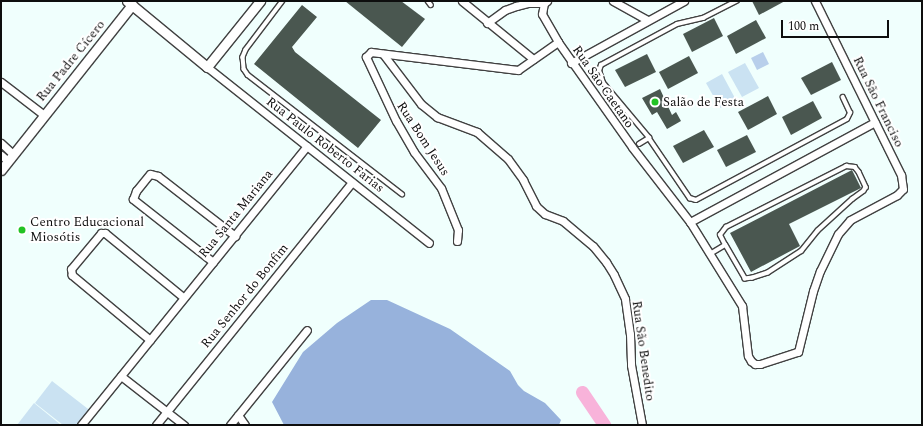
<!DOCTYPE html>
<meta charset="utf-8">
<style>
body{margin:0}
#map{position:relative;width:923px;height:426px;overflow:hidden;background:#f0fffd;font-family:Spectral,serif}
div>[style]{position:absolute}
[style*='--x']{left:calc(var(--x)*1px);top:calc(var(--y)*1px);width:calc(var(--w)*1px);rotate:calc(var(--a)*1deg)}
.green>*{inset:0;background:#b8cfeb}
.forest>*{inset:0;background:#97b2dc}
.pitch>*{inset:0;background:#cae2f2}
.river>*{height:13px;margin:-6.5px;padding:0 6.5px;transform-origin:6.5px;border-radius:6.5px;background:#f8b3da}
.building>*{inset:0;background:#4a5750}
.roads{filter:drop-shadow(1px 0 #414141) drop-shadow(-1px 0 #414141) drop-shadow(0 1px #414141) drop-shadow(0 -1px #414141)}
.service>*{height:3.5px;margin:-1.75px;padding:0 1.75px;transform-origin:1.75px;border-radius:1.75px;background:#fff}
.minor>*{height:7px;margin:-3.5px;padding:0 3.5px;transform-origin:3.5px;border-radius:3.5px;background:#fff}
.tertiary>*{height:9px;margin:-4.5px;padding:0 4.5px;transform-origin:4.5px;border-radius:4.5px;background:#fff}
.dots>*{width:11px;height:11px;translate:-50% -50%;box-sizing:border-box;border:2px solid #fff;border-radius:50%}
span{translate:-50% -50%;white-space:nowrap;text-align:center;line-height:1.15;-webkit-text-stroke:4px #fff;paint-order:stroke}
.street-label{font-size:13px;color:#0e0e0e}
.poi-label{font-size:13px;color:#0e0e0e}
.left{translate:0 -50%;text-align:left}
.frame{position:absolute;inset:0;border:2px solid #0e0e0e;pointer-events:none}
.scale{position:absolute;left:781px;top:20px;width:108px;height:18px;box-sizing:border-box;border:2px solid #0e0e0e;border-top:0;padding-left:5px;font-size:12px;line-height:14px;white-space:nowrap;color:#0e0e0e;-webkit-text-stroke:3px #fff;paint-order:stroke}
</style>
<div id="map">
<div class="green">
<i style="clip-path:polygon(763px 52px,769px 64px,757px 70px,751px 58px)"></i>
</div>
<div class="forest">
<i style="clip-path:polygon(371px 300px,387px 300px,450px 329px,510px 371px,518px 385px,524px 391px,545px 403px,561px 420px,559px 425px,284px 425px,272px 402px,303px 352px,337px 323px)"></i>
</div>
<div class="pitch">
<i style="clip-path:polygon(745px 63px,759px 88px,742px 97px,728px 72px)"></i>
<i style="clip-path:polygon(722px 74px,736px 100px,720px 108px,706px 83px)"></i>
<i style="clip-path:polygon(52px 381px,92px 412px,81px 425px,63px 425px,35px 403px)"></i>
<i style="clip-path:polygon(34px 403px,61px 425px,17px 425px)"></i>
</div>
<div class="river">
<i style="--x:582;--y:392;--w:40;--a:56"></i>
</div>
<div class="building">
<i style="clip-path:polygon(345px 1px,401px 1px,425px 19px,402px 47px)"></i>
<i style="clip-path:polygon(752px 1px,785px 1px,759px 15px)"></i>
<i style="clip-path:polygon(302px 5px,317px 17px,292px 47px,295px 52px,381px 120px,358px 148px,254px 64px)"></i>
<i style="clip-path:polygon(714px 18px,723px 36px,692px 52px,683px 34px)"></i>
<i style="clip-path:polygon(756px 20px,766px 38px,736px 54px,727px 36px)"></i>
<i style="clip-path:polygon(647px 54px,656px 72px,625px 87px,615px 70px)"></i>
<i style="clip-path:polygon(689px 56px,698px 73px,668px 89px,659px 72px)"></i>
<i style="clip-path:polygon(832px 62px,841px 80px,811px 95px,801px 78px)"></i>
<i style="clip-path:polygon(660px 89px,672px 115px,676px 112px,681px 121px,667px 129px,657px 112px,652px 115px,642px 98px)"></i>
<i style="clip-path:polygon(768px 96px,777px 114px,748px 130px,738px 112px)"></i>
<i style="clip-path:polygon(813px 101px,822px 118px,791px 135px,782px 117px)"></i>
<i style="clip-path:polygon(704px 130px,714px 147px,683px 163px,673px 146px)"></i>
<i style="clip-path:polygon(747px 135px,756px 152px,726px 167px,717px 150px)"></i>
<i style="clip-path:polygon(852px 170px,861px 188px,789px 224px,800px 246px,751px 272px,730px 233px)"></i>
</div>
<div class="roads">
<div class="service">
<i style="--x:283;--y:1;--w:61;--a:127.1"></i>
<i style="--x:246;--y:50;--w:8;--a:113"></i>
<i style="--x:243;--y:57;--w:12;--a:85"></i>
<i style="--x:244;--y:69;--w:7;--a:56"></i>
<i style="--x:248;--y:75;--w:195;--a:37.7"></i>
<i style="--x:428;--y:1;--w:5;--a:53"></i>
<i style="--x:649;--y:138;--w:73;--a:55.7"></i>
<i style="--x:690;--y:198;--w:6;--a:18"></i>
<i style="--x:696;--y:200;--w:171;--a:-28.2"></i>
<i style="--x:847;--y:119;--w:7;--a:-63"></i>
<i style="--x:850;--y:113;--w:17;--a:-115"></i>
<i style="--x:639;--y:144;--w:12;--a:-31"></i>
<i style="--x:649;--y:138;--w:72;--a:-129.9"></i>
<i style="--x:603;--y:83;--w:13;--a:-108"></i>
<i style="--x:599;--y:71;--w:6;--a:-72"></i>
<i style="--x:601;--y:65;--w:86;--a:-28.3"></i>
<i style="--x:677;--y:24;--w:27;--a:-13"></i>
<i style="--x:703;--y:18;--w:38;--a:-27"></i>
<i style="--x:710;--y:254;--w:17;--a:-31"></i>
<i style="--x:725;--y:245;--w:11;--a:-117"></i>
<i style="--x:720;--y:235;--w:10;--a:-53"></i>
<i style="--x:726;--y:227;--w:135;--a:-26.9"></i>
<i style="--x:846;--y:166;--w:9;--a:6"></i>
<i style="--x:855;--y:167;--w:6;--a:51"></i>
<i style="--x:859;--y:172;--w:17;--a:65"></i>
<i style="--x:866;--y:187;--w:4;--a:117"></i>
<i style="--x:864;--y:191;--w:14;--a:144"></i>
<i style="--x:853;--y:199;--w:47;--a:137.6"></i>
<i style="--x:818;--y:231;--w:26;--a:129"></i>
<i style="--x:802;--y:251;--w:40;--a:147.1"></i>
<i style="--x:768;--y:273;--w:16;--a:162"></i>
<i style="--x:753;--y:278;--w:8;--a:173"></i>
<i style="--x:745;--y:279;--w:39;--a:-120"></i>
</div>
<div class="minor">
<i style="--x:462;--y:1;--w:92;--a:39.2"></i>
<i style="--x:547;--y:1;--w:4;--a:146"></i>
<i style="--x:544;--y:3;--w:11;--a:100"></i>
<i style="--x:542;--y:14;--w:32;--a:60"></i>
<i style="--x:613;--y:1;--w:39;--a:29"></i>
<i style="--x:487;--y:23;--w:22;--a:-36"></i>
<i style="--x:505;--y:10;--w:12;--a:-20"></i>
<i style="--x:516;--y:6;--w:12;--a:-14"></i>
<i style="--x:528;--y:3;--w:16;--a:0"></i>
<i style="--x:383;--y:54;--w:63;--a:52.8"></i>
<i style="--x:421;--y:104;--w:21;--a:39"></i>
<i style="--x:437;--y:117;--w:43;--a:20.6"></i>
<i style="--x:477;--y:132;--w:41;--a:41.1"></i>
<i style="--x:508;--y:159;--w:26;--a:54"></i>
<i style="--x:523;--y:180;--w:29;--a:63"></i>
<i style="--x:536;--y:206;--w:12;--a:42"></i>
<i style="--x:545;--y:214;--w:19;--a:21"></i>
<i style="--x:563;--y:221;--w:39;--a:40"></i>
<i style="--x:593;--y:246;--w:21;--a:51"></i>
<i style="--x:606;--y:262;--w:15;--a:58"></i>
<i style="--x:614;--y:275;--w:26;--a:65"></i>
<i style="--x:625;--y:299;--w:35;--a:82"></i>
<i style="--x:630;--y:334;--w:31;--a:88"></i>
<i style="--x:631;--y:365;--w:61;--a:79.6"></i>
<i style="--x:571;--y:63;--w:129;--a:-28.8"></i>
<i style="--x:207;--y:67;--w:283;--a:38.4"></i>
<i style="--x:1;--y:82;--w:54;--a:37.5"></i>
<i style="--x:1;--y:143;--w:16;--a:43"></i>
<i style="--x:1;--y:155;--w:9;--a:41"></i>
<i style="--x:690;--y:222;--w:210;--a:-28.4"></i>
<i style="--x:457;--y:241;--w:11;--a:-85"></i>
<i style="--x:458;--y:230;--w:45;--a:-112"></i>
<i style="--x:441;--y:188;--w:45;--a:-126.9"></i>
<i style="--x:414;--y:152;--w:36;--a:-120"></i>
<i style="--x:396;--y:121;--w:71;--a:-115.1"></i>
<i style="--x:366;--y:57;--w:7;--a:-45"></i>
<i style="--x:371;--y:52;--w:148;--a:7"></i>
<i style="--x:518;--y:70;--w:49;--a:-35"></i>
<i style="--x:558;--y:42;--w:128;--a:54.8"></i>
<i style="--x:632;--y:147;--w:95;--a:52.3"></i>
<i style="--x:690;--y:222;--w:99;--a:58.2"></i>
<i style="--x:742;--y:306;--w:50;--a:83.2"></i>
<i style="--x:748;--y:356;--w:6;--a:59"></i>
<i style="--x:751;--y:361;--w:5;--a:37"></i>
<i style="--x:755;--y:364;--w:5;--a:0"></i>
<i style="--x:760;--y:364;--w:40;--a:-18"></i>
<i style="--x:798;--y:352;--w:63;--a:-76.2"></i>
<i style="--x:813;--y:291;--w:21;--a:-71"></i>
<i style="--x:820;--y:271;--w:41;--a:-64.1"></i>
<i style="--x:838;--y:234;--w:18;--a:-49"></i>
<i style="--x:850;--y:220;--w:53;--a:-28"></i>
<i style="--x:897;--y:195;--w:8;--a:-45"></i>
<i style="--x:903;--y:189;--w:14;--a:-98"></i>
<i style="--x:901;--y:175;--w:194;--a:-116.3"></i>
<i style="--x:213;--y:262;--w:102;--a:-141.8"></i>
<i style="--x:133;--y:199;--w:9;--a:-69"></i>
<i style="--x:136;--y:191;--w:22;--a:-51"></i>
<i style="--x:150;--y:174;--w:8;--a:14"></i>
<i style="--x:158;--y:176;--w:98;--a:37.9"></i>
<i style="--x:150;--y:340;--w:102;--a:-140.2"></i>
<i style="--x:72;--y:275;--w:6;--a:-99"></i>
<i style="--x:71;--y:269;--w:47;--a:-50.2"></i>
<i style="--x:101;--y:233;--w:4;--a:0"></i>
<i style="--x:105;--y:233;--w:101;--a:39.4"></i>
<i style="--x:121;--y:376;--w:80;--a:37.9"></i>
<i style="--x:238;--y:415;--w:12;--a:55"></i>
<i style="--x:81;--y:425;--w:359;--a:-51"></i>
<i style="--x:156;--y:425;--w:312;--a:-51.1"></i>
<i style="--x:230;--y:425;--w:122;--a:-51"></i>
</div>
<div class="tertiary">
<i style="--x:127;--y:1;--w:104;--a:39.5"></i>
<i style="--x:207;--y:67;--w:85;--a:-51.2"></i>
<i style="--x:1;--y:170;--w:211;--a:-51.6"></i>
</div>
</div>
<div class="dots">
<i style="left:655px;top:102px;background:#22c324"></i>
<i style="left:22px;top:230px;background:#22c324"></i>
</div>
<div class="street-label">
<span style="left:71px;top:61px;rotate:-51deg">Rua Padre Cícero</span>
<span style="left:603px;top:87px;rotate:55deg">Rua São Caetano</span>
<span style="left:878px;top:102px;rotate:64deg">Rua São Franciso</span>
<span style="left:423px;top:139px;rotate:57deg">Rua Bom Jesus</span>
<span style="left:325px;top:145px;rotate:38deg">Rua Paulo Roberto Farias</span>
<span style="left:236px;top:214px;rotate:-51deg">Rua Santa Mariana</span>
<span style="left:245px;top:296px;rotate:-51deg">Rua Senhor do Bonfim</span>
<span style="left:643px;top:351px;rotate:82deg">Rua São Benedito</span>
</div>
<div class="poi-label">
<span class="left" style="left:663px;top:102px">Salão de Festa</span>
<span class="left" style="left:30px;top:230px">Centro Educacional<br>Miosótis</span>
</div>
<div class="frame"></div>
<div class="scale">100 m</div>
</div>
